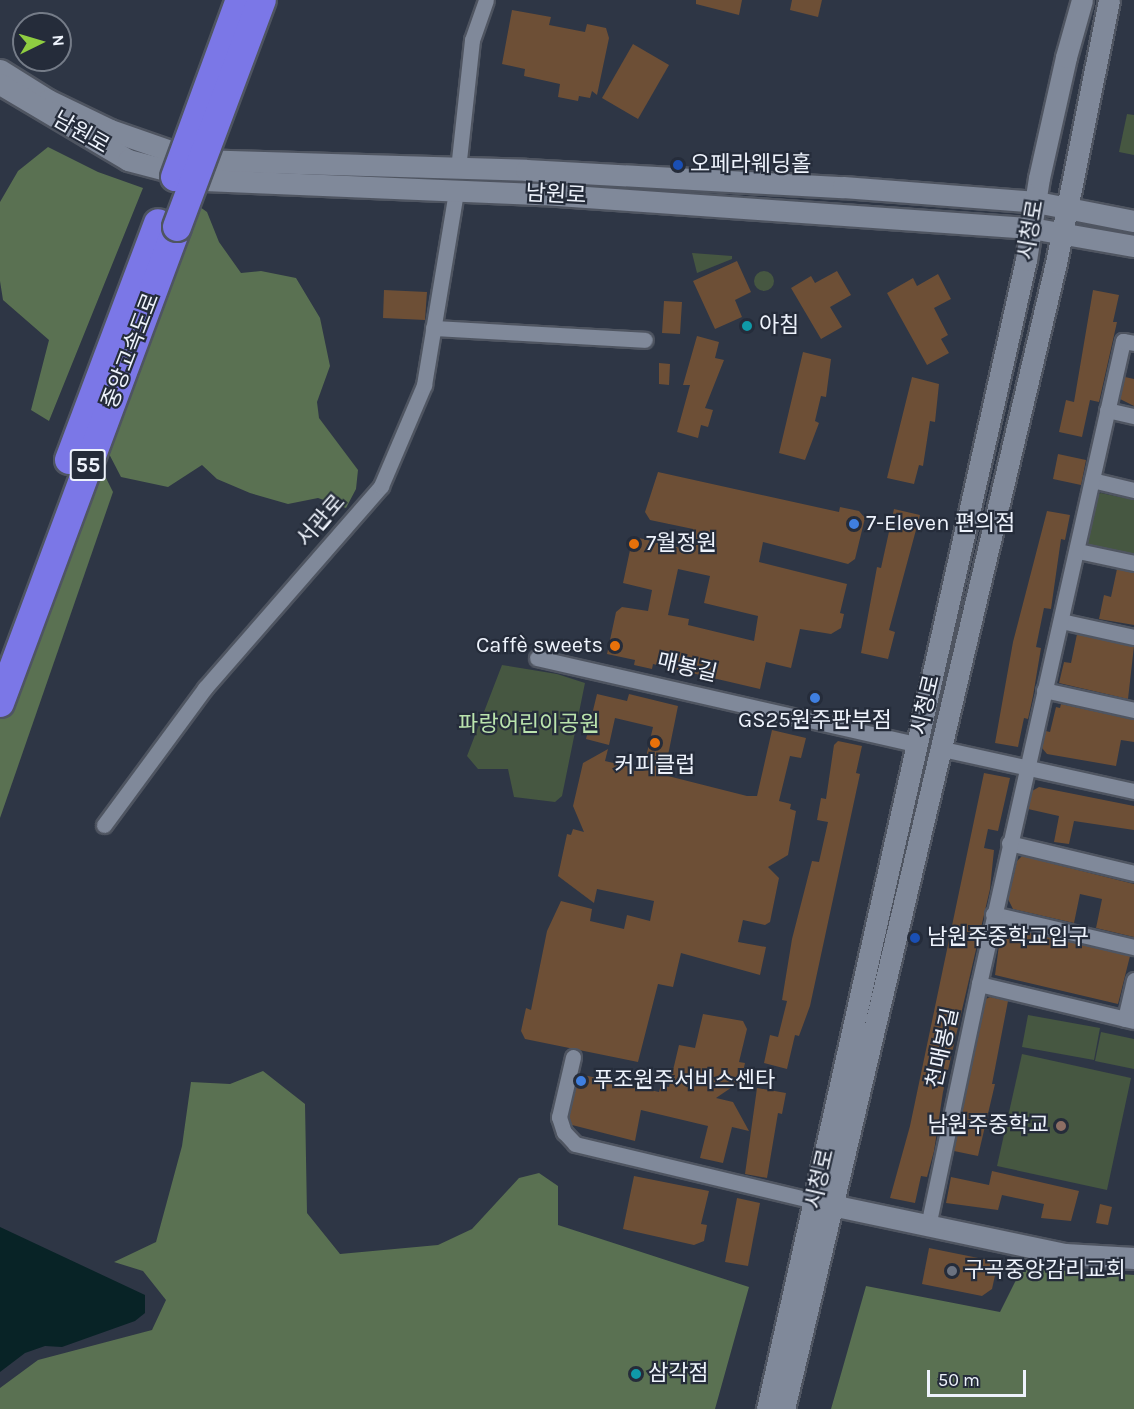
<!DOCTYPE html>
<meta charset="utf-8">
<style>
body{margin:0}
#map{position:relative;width:1134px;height:1409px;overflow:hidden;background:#2e3645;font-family:Karla,"Noto Sans KR",sans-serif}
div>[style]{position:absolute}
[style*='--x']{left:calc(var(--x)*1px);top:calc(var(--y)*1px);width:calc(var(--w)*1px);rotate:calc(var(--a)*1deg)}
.green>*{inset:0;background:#465741}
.round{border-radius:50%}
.forest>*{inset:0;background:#5a7152}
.water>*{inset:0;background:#082326}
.building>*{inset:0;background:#6d4f36}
.roads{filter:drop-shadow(2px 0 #4f5561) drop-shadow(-2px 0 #4f5561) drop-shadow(0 2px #4f5561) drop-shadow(0 -2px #4f5561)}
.street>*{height:15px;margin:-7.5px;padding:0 7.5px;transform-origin:7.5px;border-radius:7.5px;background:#80899a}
.secondary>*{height:21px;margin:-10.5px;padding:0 10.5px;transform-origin:10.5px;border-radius:10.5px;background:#80899a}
.highway>*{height:28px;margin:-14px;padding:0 14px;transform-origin:14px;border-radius:14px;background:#7b77e7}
.bridges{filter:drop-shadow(2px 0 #4f5561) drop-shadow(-2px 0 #4f5561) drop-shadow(0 2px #4f5561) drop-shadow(0 -2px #4f5561)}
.highway-bridge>*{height:28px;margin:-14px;padding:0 14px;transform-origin:14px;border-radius:14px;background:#7b77e7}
.dots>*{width:16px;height:16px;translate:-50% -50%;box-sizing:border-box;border:3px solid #252c3a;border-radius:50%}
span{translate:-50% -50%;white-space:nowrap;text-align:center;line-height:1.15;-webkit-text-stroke:4.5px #252c3a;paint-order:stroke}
.shield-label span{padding:2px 4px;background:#252c3a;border:2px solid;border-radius:4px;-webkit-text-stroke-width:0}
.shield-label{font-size:21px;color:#eef3fc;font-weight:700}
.street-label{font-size:22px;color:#eef3fc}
.poi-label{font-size:22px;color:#eef3fc}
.left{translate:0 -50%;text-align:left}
.right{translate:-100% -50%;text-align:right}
.park-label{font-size:22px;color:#bae3ad}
.north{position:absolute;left:12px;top:12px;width:60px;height:60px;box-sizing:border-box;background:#252c3a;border:2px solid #757c88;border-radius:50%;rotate:85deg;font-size:16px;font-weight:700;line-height:24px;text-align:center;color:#eef3fc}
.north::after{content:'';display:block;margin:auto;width:21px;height:27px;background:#8fcd41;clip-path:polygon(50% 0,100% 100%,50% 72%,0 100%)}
.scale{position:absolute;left:927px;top:1370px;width:99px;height:27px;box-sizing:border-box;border:3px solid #eef3fc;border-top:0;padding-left:8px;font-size:18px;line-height:21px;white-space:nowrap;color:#eef3fc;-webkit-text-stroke:4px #252c3a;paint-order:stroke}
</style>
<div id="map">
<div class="green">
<i style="clip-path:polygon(1127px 114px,1134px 115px,1134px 155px,1119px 152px)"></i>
<i style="clip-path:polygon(692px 253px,732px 256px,732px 259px,697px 273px)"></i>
<i class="round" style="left:754px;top:271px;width:20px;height:20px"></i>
<i style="clip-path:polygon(1101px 493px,1134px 500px,1134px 558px,1089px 547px,1085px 542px,1095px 496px)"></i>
<i style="clip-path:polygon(502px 665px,557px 674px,585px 683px,562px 796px,555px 802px,514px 797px,508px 769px,478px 769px,467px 756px)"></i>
<i style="clip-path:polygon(1028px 1015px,1100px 1028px,1094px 1060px,1022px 1047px)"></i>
<i style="clip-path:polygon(1101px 1032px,1134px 1039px,1134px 1069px,1095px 1061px)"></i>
<i style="clip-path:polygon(1022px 1054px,1131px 1078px,1107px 1190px,997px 1166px)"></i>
</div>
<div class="forest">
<i style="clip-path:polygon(48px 147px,98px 172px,143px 188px,49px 421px,31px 410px,49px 340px,3px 300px,0 281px,0 202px,18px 171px)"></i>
<i style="clip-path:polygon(200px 207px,207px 212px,219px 242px,241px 273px,261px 271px,296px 278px,320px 318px,330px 366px,317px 402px,319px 418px,358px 470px,356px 489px,346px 508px,318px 498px,288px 504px,250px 493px,217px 479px,202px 465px,168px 487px,121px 477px,107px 450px)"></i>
<i style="clip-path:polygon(90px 446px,113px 492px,0 818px,0 679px)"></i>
<i style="clip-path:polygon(263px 1071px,305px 1104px,307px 1213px,340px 1254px,438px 1245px,472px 1229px,519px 1178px,539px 1173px,558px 1186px,558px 1225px,749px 1287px,715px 1409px,0 1409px,0 1388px,38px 1360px,152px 1330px,166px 1300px,143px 1271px,114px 1262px,156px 1242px,182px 1146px,191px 1082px,230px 1084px)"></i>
<i style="clip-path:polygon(1022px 1268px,1134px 1275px,1134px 1409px,831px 1409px,866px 1286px,1000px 1312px)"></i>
</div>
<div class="water">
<i style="clip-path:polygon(0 1227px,145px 1295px,145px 1313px,135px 1321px,62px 1347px,45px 1346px,25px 1353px,0 1372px)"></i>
</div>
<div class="building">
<i style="clip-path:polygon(696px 0,742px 0,739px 15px,696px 4px)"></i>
<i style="clip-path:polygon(792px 0,822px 0,818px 17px,790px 10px)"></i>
<i style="clip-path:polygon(512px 10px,551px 17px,549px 25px,585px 32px,587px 24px,606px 28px,609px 38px,597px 95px,592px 91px,590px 98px,579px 96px,578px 101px,558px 97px,560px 84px,524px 76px,525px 69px,502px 64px)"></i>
<i style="clip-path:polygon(633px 44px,669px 65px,638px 119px,602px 98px)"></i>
<i style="clip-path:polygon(737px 261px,751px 292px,735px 300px,742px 317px,715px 329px,693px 281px)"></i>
<i style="clip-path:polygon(837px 271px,851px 295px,830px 307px,842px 327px,821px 339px,791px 288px,811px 276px,815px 283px)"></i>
<i style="clip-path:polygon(938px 274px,951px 299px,934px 308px,948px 335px,941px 339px,949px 353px,927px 365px,887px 293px,913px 278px,917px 286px)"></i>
<i style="clip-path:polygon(384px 290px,427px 292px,425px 320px,383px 318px)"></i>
<i style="clip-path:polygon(1093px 290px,1119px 295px,1113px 322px,1117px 322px,1099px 402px,1090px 400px,1082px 437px,1059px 432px,1066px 400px,1074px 402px)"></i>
<i style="clip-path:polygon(664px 301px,682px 302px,680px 334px,662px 333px)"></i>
<i style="clip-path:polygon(697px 336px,719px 342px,715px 358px,724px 360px,705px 408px,713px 410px,708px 427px,701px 425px,698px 438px,677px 432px,690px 385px,683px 385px)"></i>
<i style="clip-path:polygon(803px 352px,831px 359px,826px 397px,821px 396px,815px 421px,819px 423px,805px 460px,779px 453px)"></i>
<i style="clip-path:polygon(659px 363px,670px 364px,669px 385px,659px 384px)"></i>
<i style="clip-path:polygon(912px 377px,939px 384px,935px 422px,930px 421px,923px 466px,919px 465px,914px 484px,887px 478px)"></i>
<i style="clip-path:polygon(1125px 377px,1134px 379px,1134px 406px,1120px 399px)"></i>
<i style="clip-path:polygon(1058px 454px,1086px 460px,1081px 485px,1053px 479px)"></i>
<i style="clip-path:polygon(evenodd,658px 472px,839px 512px,840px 507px,859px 511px,865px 518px,855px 559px,848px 564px,763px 542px,759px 562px,847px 584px,840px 613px,844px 614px,841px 628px,831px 634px,800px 629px,791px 668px,766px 662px,760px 689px,653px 664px,652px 669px,634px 665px,635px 660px,607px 654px,616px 612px,622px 607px,648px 611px,652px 590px,623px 583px,630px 550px,637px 548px,639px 538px,689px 550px,693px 529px,650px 520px,645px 512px,658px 472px,678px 569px,710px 576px,704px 603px,758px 616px,754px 641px,688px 625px,689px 619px,668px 615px,678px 569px)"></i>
<i style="clip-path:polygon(894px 509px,920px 515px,889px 630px,895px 632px,888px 659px,861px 653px,877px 567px,881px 568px)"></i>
<i style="clip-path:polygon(1047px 511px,1070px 515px,1065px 540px,1061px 539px,1051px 609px,1044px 608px,1036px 647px,1041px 648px,1033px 696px,1028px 719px,1024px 718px,1018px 747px,995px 743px,1013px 642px)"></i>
<i style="clip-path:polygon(1117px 569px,1134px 573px,1134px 625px,1099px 619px,1104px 595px,1111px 597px)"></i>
<i style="clip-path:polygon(1077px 634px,1134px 646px,1128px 699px,1059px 683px,1064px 662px,1071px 663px)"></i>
<i style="clip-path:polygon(597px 694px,627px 701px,629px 694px,678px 706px,664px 775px,747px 796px,757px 796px,772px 730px,806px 738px,801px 758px,790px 756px,779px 801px,791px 804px,790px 809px,796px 811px,788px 855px,768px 867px,779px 878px,770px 922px,765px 925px,743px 920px,738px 942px,766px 947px,760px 975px,681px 953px,673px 987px,658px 984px,638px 1062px,525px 1039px,521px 1031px,526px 1008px,531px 1010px,547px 931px,561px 901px,592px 909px,590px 921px,624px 929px,627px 915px,650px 921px,654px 901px,597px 889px,594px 903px,558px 876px,567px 834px,571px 835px,573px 829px,584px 832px,573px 806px,583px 763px,608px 749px,605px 761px,643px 770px,653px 727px,615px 718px,609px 745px,586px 739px)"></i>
<i style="clip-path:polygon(1061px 704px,1134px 720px,1134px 742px,1121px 740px,1116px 766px,1047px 754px,1042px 748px,1046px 731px,1050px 732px,1056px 707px,1060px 708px)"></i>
<i style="clip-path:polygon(838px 741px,862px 746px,856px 773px,860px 774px,810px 1006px,799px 1036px,795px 1035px,787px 1069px,764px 1063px,770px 1035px,778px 1037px,787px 1001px,782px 1000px,792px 939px,812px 861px,819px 862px,828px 822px,817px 820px,821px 798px,826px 799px,834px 745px)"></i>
<i style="clip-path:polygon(984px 773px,1010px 778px,998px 831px,988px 829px,984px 848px,994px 850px,990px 889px,943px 1092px,934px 1151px,927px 1177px,921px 1176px,915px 1203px,890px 1198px,910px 1126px)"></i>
<i style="clip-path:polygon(1039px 787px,1134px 806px,1134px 830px,1074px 821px,1069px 844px,1054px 842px,1059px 816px,1028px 809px,1032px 791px)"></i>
<i style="clip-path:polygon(1022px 856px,1134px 884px,1134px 937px,1096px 928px,1102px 899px,1080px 894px,1074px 923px,1013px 909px,1008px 899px,1017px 861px)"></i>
<i style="clip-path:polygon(1010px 928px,1130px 956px,1118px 1004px,995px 975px,1001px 930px,1010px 932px)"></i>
<i style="clip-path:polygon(990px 997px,1008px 1001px,992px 1084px,995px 1084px,978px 1156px,954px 1151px,986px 999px)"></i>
<i style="clip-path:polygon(703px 1014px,743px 1021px,747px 1029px,739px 1062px,745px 1063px,741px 1081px,716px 1098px,733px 1102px,749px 1131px,732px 1127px,723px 1163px,700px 1158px,708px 1126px,641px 1110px,635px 1141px,572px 1125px,569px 1117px,579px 1074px,659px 1092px,661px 1085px,669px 1087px,679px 1045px,695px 1048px)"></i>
<i style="clip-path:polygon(757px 1088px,786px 1093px,782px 1114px,778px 1113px,767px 1178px,745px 1174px)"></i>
<i style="clip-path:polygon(992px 1171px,1079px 1191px,1071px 1221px,1041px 1218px,1044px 1204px,1002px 1195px,998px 1210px,946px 1203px,951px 1177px,989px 1185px)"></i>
<i style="clip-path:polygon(634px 1176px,709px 1191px,701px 1224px,707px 1225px,704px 1241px,694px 1245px,623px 1229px)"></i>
<i style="clip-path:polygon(737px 1198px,760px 1203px,748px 1266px,725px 1262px)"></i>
<i style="clip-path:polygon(1100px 1204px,1112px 1207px,1108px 1225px,1096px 1223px)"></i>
<i style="clip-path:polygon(929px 1248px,998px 1262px,992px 1289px,982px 1296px,922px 1284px)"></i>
</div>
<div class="roads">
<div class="street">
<i style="--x:458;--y:169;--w:130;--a:-83.8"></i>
<i style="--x:472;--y:40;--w:42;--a:-70.7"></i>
<i style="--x:433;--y:328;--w:212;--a:3.2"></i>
<i style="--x:1107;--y:410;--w:28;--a:13"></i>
<i style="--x:1092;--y:480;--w:43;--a:13.4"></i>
<i style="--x:1078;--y:551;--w:57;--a:12.1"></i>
<i style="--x:1061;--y:621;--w:75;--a:12.4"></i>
<i style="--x:537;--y:658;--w:390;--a:12.8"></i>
<i style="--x:1044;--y:690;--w:92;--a:12.5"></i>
<i style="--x:938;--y:748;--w:201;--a:12.4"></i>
<i style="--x:104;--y:825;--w:170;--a:-53.6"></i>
<i style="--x:205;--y:688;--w:268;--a:-48.9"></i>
<i style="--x:381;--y:486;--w:110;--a:-66.9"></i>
<i style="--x:424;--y:385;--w:197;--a:-80.6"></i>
<i style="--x:1009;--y:843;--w:129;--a:13.5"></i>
<i style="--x:993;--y:914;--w:145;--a:13.2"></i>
<i style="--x:979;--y:984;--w:659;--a:-77.38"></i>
<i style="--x:1123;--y:341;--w:11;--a:10"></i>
<i style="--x:1125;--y:1019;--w:40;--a:-77"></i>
<i style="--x:573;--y:1057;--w:62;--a:103.1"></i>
<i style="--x:559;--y:1117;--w:16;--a:72"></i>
<i style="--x:564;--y:1132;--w:16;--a:47"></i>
<i style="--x:575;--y:1144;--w:247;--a:13.4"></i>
<i style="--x:928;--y:1226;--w:247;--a:-78.1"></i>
<i style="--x:979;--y:984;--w:159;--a:13.4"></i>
</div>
<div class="secondary">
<i style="--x:0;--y:70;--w:57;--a:32"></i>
<i style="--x:48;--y:100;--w:69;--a:25.8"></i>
<i style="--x:110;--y:130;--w:91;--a:19.2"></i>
<i style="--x:196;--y:160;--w:330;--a:1.7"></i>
<i style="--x:526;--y:170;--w:317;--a:3.1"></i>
<i style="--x:843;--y:187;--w:194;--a:4.4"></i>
<i style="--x:1036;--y:202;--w:100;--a:11"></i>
<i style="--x:0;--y:84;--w:149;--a:30.7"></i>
<i style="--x:128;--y:160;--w:79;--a:14.7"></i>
<i style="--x:204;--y:180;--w:339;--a:2.4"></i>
<i style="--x:543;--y:194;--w:489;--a:4"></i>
<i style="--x:1031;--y:228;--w:105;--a:9.9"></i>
<i style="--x:822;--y:1203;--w:248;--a:11.9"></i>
<i style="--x:1065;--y:1254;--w:69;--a:3.3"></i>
<i style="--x:767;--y:1409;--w:1178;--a:-77.3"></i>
<i style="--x:1026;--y:260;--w:83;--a:-81"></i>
<i style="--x:1039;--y:178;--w:124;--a:-77.4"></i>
<i style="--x:1066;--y:57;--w:59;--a:-74.3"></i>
<i style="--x:784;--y:1409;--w:1178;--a:-76.65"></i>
<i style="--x:1056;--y:263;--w:268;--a:-78.6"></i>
</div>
<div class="highway">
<i style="--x:69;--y:460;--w:253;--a:-69.4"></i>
<i style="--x:0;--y:703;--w:508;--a:-69.6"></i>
</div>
</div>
<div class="bridges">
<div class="highway-bridge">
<i style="--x:175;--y:177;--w:186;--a:-69.9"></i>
<i style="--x:177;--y:227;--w:242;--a:-69.5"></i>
</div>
</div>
<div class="dots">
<i style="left:678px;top:165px;background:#1a4fb4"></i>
<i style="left:747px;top:326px;background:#0f9aa8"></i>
<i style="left:854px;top:524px;background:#3f7fe0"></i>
<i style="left:634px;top:544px;background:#e8710a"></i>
<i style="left:615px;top:646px;background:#e8710a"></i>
<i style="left:815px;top:698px;background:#3f7fe0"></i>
<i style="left:655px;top:743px;background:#e8710a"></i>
<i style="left:915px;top:938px;background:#1a4fb4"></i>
<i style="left:581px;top:1081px;background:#3f7fe0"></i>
<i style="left:1061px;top:1126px;background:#8d6e63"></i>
<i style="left:952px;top:1271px;background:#6b7280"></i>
<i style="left:636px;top:1374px;background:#0f9aa8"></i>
</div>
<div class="shield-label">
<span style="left:88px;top:465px">55</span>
</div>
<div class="street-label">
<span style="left:81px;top:133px;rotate:30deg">남원로</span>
<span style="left:556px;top:195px;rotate:3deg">남원로</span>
<span style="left:1031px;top:230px;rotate:-80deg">시청로</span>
<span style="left:131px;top:351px;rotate:-69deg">중앙고속도로</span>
<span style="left:321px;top:521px;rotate:-49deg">서관로</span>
<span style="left:687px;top:668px;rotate:13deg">매봉길</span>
<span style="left:926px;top:705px;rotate:-77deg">시청로</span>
<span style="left:943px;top:1048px;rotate:-78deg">천매봉길</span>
<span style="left:820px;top:1179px;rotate:-77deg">시청로</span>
</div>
<div class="poi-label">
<span class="left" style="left:690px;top:165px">오페라웨딩홀</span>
<span class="left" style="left:759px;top:326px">아침</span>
<span class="left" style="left:866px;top:524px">7-Eleven 편의점</span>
<span class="left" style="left:646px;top:544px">7월정원</span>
<span class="right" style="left:603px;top:646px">Caffè sweets</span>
<span style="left:815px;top:721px">GS25원주판부점</span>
<span style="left:655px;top:766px">커피클럽</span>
<span class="left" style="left:927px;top:938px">남원주중학교입구</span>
<span class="left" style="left:593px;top:1081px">푸조원주서비스센타</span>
<span class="right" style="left:1049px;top:1126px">남원주중학교</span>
<span class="left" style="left:964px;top:1271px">구곡중앙감리교회</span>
<span class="left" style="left:648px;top:1374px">삼각점</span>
</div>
<div class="park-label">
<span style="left:529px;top:725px">파랑어린이공원</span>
</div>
<div class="north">N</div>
<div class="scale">50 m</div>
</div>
